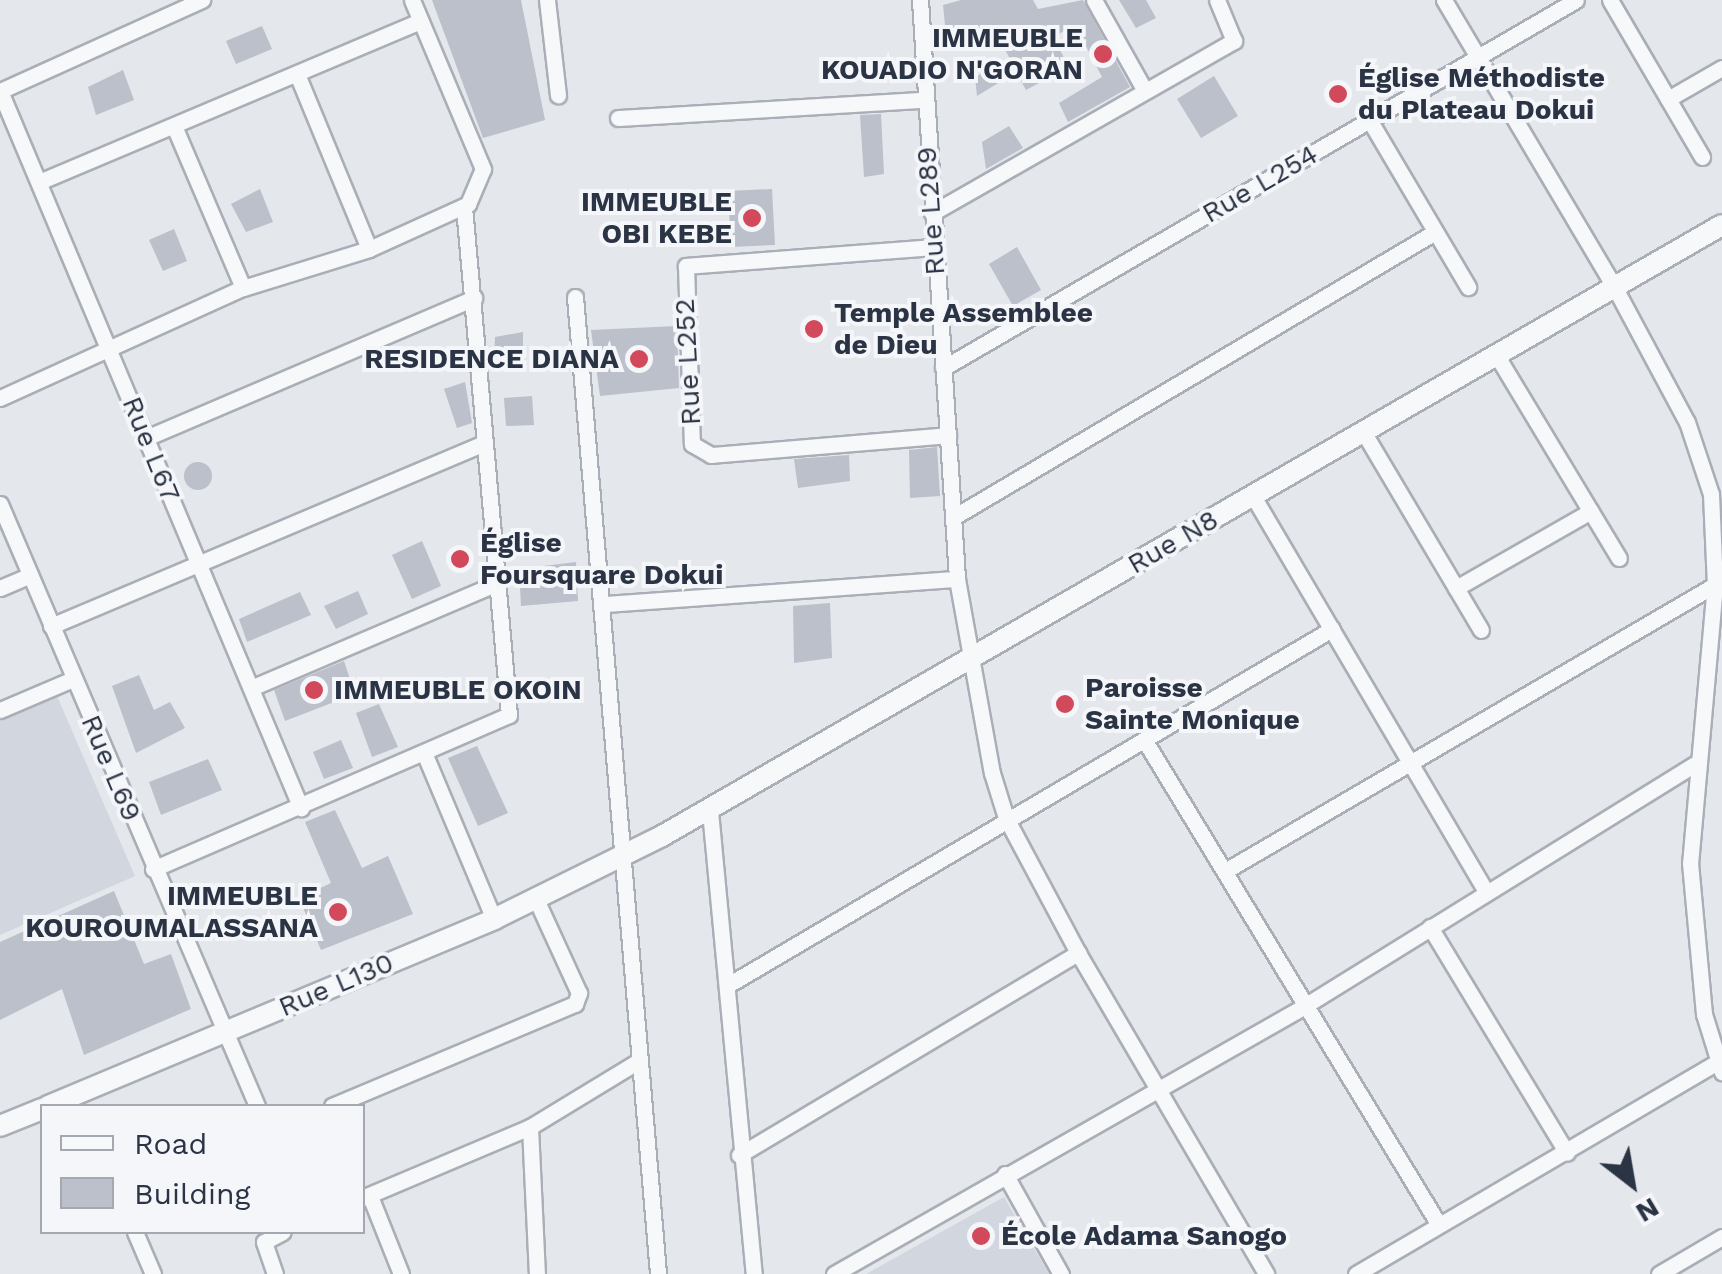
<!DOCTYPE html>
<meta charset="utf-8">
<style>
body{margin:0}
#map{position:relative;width:1722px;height:1274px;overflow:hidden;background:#e4e7ec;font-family:"Work Sans",sans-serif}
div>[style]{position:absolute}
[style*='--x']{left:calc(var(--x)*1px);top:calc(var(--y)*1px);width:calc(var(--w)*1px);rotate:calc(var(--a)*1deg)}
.built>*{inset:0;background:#d2d6de}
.building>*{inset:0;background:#bbc0ca}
.round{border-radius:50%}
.roads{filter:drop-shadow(2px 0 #a9aeb7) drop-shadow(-2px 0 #a9aeb7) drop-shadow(0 2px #a9aeb7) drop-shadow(0 -2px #a9aeb7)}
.minor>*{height:15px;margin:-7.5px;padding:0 7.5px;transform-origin:7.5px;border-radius:7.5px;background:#f7f8fa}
.tertiary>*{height:20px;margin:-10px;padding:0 10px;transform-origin:10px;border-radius:10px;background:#f7f8fa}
.dots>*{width:28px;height:28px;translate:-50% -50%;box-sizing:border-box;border:5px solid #f4f6f9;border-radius:50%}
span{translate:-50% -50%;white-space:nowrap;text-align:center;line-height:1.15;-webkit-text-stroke:8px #f4f6f9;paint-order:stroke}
.poi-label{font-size:28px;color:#2b3445;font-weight:700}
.right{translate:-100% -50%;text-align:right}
.left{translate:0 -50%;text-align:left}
.street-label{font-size:28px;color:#2b3445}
.legend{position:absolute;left:40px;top:1104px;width:325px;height:130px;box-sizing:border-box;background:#f4f6f9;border:2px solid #a4a8b1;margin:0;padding:12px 18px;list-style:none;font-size:30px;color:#2b3445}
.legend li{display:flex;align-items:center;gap:20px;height:50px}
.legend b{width:50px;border:2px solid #a4a8b1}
.north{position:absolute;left:1582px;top:1134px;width:100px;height:100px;-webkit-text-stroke:8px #f4f6f9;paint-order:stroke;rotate:149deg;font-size:28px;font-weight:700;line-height:40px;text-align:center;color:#2b3445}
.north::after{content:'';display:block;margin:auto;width:35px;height:45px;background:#2b3445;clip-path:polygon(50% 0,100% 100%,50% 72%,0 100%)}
</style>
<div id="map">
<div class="built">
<i style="clip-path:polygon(57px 696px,135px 876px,0 935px,0 721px)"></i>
<i style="clip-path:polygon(1004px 1197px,1049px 1274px,866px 1274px)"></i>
</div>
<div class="building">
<i style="clip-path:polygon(432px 0,521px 0,545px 120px,483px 138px)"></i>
<i style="clip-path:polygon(961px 0,1033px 0,1038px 9px,1083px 0,1130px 87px,1068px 122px,1059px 103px,1102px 77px,1075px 25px,1053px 37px,1069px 67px,1026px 90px,1016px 72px,977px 96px,975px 77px,1010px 59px,994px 28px,947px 45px,943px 5px)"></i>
<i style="clip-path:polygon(1119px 0,1146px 0,1156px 18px,1136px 28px)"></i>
<i style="clip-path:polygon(262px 26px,272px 49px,236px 64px,226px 41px)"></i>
<i style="clip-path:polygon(123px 70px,134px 100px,96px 115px,88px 87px)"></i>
<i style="clip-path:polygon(1214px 76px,1238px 116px,1201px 138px,1177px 99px)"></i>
<i style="clip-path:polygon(881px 114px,884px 174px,864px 177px,860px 115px)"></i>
<i style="clip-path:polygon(1009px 126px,1023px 148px,986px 169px,982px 142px)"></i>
<i style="clip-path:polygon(260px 189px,273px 222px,246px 232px,231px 204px)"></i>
<i style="clip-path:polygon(772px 189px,775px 245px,731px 247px,728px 191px)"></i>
<i style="clip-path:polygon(174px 229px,187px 261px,163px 271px,149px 240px)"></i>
<i style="clip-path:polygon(1017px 247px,1041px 290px,1013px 306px,989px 264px)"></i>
<i style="clip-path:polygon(677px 326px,679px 388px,600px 396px,591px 330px)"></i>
<i style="clip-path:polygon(523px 332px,523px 360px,494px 363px,495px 337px)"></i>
<i style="clip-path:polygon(465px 382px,472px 423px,457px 428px,444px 389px)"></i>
<i style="clip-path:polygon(532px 396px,534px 425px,506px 426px,504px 398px)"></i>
<i style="clip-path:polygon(937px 447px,940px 496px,910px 498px,909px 450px)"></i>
<i style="clip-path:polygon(849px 455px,850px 481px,798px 488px,794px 459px)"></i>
<i class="round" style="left:184px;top:462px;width:28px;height:28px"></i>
<i style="clip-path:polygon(422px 541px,441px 586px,412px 599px,392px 555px)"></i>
<i style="clip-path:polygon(576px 562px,578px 601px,521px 606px,519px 569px)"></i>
<i style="clip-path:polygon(358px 591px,368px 614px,336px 629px,324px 606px)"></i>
<i style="clip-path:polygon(300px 592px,311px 615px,247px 642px,239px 619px)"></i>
<i style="clip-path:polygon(830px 603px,832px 658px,794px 663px,793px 606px)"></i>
<i style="clip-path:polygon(344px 661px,355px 694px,285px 721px,274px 690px)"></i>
<i style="clip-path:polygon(139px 675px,154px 710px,170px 702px,185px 728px,136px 753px,112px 686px)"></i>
<i style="clip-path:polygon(379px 704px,398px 747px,372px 757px,356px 713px)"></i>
<i style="clip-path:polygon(341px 740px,353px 768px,324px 779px,313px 752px)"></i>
<i style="clip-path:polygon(477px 746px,508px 813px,478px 826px,448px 758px)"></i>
<i style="clip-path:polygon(208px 759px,222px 790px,161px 815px,149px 782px)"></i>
<i style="clip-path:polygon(335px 810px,362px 868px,388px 856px,413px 914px,321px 950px,299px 898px,331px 883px,305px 822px)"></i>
<i style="clip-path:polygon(114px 891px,144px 964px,171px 954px,191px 1009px,84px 1055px,62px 989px,0 1020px,0 942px)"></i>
</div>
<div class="roads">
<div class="minor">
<i style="--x:547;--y:0;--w:96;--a:83.4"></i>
<i style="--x:920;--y:0;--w:580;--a:86.34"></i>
<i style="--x:957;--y:579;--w:197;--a:79.8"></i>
<i style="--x:992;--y:773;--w:47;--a:72.7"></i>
<i style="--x:1006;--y:818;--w:153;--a:61.9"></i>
<i style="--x:1078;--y:953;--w:372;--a:59.6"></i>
<i style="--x:1094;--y:0;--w:104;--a:60.7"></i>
<i style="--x:1444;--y:0;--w:335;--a:59.3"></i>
<i style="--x:1615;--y:288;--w:152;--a:61.8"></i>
<i style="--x:1687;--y:422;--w:76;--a:71.6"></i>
<i style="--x:1711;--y:494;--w:90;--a:87.5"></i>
<i style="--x:1715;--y:584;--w:280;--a:95.1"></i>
<i style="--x:1690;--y:863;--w:152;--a:84.7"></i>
<i style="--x:1704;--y:1014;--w:61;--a:72.8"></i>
<i style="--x:1610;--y:0;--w:182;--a:59.6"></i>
<i style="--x:297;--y:74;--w:189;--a:67.6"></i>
<i style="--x:0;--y:91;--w:778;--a:67.23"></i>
<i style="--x:0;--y:91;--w:222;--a:-24.3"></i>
<i style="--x:1668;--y:99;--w:62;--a:-29.9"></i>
<i style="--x:618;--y:118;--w:307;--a:-3.4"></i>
<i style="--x:1370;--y:121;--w:193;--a:59.4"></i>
<i style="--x:174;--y:126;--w:176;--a:66.9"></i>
<i style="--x:39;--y:182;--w:414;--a:-22.9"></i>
<i style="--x:932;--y:213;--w:348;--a:-29.7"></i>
<i style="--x:1234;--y:41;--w:44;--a:-112.5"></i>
<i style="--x:933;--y:247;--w:248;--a:175.6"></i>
<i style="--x:686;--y:266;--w:178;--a:88.1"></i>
<i style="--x:692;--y:444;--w:22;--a:30"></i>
<i style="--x:711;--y:455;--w:238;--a:-4.8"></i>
<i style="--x:575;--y:297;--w:981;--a:85.14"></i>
<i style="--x:1497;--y:356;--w:236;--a:58.9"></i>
<i style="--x:943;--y:368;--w:732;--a:-30.17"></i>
<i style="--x:0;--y:398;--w:267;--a:-24.4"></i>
<i style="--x:243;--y:288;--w:132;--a:-17.2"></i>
<i style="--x:369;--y:249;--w:109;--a:-24.4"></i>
<i style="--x:468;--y:204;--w:38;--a:-67"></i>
<i style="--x:483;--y:169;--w:183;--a:-112.8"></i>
<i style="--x:1364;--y:433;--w:229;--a:59.3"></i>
<i style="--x:146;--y:438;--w:357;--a:-23.1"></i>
<i style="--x:1253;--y:496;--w:457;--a:59.5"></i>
<i style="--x:0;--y:504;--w:655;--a:66.88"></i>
<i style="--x:957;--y:515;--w:555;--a:-30.63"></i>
<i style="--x:0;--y:588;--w:33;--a:-23"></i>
<i style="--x:1456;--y:588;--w:155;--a:-29.7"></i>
<i style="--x:606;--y:604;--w:352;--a:-4.1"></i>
<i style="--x:51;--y:626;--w:471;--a:-22.9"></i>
<i style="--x:251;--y:688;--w:263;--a:-23.1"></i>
<i style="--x:0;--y:710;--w:79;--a:-23"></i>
<i style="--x:1145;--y:741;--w:566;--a:58.72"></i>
<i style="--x:425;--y:755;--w:178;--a:67.2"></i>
<i style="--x:710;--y:811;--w:465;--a:84.6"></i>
<i style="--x:153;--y:869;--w:388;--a:-23.4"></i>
<i style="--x:509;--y:715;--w:510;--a:-95.06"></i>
<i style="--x:1225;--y:871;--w:571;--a:-30.29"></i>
<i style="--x:1430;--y:927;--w:264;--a:58.8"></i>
<i style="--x:728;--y:985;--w:701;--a:-30.52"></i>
<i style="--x:332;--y:1106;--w:264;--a:-22.8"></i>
<i style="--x:575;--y:1004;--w:12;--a:-70"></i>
<i style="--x:579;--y:993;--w:103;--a:-114.6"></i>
<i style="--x:530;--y:1127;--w:147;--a:87.3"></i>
<i style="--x:739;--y:1155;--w:395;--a:-30.8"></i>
<i style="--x:1005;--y:1174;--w:115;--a:60.8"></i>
<i style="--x:370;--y:1196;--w:84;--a:68.3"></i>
<i style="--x:362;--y:1198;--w:182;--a:-22.9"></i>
<i style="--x:530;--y:1127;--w:125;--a:-31.3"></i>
<i style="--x:135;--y:1232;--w:46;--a:66.8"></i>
<i style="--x:275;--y:1274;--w:34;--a:-109"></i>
<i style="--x:264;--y:1242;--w:21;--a:-28"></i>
<i style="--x:834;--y:1274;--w:540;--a:-29.65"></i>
<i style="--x:1303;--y:1007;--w:460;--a:-31.8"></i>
<i style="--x:1356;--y:1274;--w:420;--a:-30.4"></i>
<i style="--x:1659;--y:1274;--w:73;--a:-30.4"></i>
</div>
<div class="tertiary">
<i style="--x:48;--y:1106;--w:484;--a:-22.7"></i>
<i style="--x:494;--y:919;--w:187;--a:-26.3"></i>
<i style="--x:662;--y:836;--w:1223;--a:-29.96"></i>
<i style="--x:0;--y:1126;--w:45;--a:-22"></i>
</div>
</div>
<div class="dots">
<i style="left:1103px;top:54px;background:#d1495b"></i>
<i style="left:1338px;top:94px;background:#d1495b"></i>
<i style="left:752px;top:218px;background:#d1495b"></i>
<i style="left:814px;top:329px;background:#d1495b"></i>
<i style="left:639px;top:359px;background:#d1495b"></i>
<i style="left:460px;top:559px;background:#d1495b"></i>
<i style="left:314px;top:690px;background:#d1495b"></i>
<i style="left:1065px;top:704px;background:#d1495b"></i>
<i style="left:338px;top:912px;background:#d1495b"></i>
<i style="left:981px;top:1236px;background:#d1495b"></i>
</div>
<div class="poi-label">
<span class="right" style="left:1083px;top:54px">IMMEUBLE<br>KOUADIO N'GORAN</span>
<span class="left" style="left:1358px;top:94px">Église Méthodiste<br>du Plateau Dokui</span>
<span class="right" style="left:732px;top:218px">IMMEUBLE<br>OBI KEBE</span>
<span class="left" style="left:834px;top:329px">Temple Assemblee<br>de Dieu</span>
<span class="right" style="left:619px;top:359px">RESIDENCE DIANA</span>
<span class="left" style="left:480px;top:559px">Église<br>Foursquare Dokui</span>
<span class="left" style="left:1085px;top:704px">Paroisse<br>Sainte Monique</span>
<span class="left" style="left:334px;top:690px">IMMEUBLE OKOIN</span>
<span class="right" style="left:318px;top:912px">IMMEUBLE<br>KOUROUMALASSANA</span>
<span class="left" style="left:1001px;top:1236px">École Adama Sanogo</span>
</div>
<div class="street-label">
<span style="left:1260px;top:184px;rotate:-30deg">Rue L254</span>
<span style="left:931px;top:211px;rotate:-94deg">Rue L289</span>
<span style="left:688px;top:362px;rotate:-93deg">Rue L252</span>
<span style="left:151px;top:449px;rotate:68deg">Rue L67</span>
<span style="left:1173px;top:542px;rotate:-30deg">Rue N8</span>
<span style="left:111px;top:768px;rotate:67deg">Rue L69</span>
<span style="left:336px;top:985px;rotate:-23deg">Rue L130</span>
</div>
<ul class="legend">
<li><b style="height:12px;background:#f7f8fa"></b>Road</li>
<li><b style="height:28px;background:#bbc0ca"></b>Building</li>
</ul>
<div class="north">N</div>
</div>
